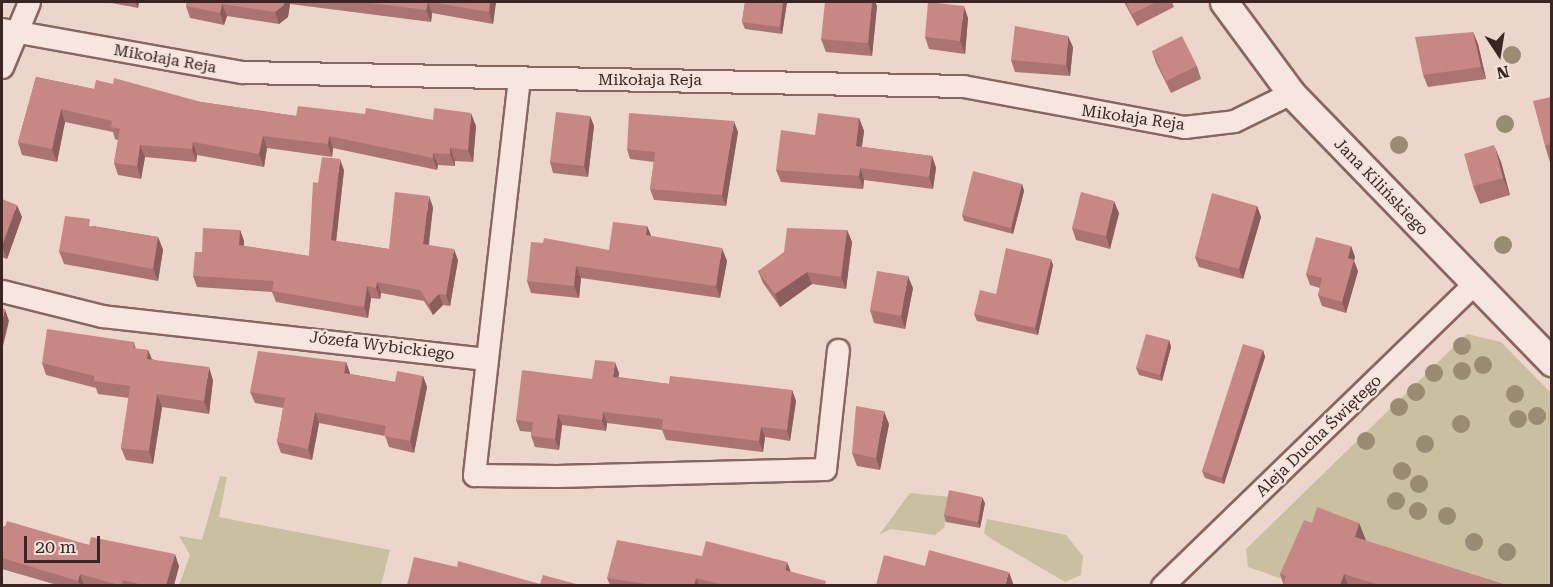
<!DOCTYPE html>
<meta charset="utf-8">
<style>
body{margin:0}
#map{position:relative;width:1553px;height:587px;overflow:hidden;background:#ecd6cc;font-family:"Roboto Serif",serif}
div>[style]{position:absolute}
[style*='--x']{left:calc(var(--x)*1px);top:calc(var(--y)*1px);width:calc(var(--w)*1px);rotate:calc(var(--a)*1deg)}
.green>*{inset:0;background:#cabfa0}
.roads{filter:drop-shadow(2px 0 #886661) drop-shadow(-2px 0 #886661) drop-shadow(0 2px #886661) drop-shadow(0 -2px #886661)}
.minor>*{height:21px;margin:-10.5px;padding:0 10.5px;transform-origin:10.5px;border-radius:10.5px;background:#f7e6df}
.tertiary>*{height:27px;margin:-13.5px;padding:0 13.5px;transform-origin:13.5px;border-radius:13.5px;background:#f7e6df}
.trees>*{width:18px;height:18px;margin:-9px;border-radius:50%;background:#998c73}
.wall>*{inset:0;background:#ab7472}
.shaded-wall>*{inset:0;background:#8b5e5d}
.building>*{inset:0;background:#c78785}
span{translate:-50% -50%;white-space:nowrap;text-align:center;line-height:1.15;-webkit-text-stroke:4.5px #f4e3db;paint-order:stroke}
.street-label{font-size:16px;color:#3a2523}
.frame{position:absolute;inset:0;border:3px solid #3a2523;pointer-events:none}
.north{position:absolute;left:1469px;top:24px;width:60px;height:60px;-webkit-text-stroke:4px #f4e3db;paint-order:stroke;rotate:168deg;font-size:16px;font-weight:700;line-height:24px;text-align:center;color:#3a2523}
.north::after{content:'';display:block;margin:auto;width:21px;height:27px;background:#3a2523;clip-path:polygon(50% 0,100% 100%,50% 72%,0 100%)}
.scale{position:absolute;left:24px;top:536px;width:76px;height:27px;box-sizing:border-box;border:3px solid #3a2523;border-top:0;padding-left:8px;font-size:18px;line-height:21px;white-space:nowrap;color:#3a2523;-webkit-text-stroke:4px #f4e3db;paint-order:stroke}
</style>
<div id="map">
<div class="green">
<i style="clip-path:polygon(1467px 334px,1501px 342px,1551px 393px,1551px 585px,1294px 583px,1248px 567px,1246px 549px)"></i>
<i style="clip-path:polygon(220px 476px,227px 477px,219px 517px,390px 550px,381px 585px,179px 585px,190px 555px,179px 536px,202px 540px)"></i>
<i style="clip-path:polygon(910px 493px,951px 497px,944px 528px,935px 535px,891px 529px,879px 535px)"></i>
<i style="clip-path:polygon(987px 519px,1066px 535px,1083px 556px,1081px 575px,1065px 582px,990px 538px,984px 533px)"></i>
</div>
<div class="roads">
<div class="minor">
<i style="--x:2;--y:29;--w:244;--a:10.2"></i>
<i style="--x:242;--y:72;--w:721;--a:1.11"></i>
<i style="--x:963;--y:86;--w:225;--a:10.5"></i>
<i style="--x:1184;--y:127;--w:50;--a:-6.8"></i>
<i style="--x:1234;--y:121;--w:64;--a:-26.2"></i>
<i style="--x:2;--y:67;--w:70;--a:-67.4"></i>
<i style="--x:2;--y:291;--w:103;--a:14"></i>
<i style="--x:102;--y:316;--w:387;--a:6.4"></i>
<i style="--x:487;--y:359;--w:281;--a:-83.5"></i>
<i style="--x:487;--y:359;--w:117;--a:96.4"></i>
<i style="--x:474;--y:475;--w:83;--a:0.7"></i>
<i style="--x:557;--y:476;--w:268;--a:-1.5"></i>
<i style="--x:825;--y:469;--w:120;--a:-83.8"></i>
<i style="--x:1162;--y:586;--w:434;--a:-44.1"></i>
</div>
<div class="tertiary">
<i style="--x:1224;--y:2;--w:113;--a:53.6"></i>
<i style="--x:1291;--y:93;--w:375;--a:45.9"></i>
</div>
</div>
<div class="trees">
<i style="left:1512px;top:55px"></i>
<i style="left:1505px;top:124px"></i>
<i style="left:1399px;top:145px"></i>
<i style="left:1503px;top:245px"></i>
<i style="left:1462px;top:346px"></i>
<i style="left:1483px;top:365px"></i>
<i style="left:1462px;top:371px"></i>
<i style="left:1434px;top:373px"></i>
<i style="left:1416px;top:392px"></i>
<i style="left:1515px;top:394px"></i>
<i style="left:1399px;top:407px"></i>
<i style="left:1537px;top:416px"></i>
<i style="left:1518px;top:419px"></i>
<i style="left:1461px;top:424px"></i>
<i style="left:1366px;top:441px"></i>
<i style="left:1425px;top:444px"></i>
<i style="left:1402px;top:471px"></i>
<i style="left:1419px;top:484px"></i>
<i style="left:1396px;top:501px"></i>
<i style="left:1418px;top:511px"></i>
<i style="left:1447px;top:516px"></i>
<i style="left:1474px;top:542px"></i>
<i style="left:1507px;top:552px"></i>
</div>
<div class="wall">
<i style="clip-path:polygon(106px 2px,139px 2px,138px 8px)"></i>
<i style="clip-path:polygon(187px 2px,496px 2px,493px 24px,432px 13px,431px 22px,290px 4px,288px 17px,279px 24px,227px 16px,224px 25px,190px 18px,186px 6px)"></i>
<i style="clip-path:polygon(745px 2px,787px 2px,782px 34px,745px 29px,742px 22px)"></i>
<i style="clip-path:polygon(849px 2px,875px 2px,877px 6px,872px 56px,826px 52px,821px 39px)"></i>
<i style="clip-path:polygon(1124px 2px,1172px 2px,1174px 7px,1137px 26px)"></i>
<i style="clip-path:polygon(968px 18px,965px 54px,929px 49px,925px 37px)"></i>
<i style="clip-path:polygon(1473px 32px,1478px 44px,1486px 79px,1428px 87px,1423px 75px)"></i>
<i style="clip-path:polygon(1073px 47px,1070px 76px,1015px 72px,1011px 60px)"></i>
<i style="clip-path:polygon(1152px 51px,1197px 66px,1201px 79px,1171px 93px,1156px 63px)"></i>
<i style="clip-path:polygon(36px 77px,94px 89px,201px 102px,296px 116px,365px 114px,433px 120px,476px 126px,473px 162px,455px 161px,455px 166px,438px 165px,437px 170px,333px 148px,332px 157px,267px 148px,264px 167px,197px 155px,196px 162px,145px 157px,141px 179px,118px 175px,114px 163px,118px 140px,115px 139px,113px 132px,65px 122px,57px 162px,22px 155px,18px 142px)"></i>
<i style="clip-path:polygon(1551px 97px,1551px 162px,1550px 162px,1545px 146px)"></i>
<i style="clip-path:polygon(590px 116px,594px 126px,588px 177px,553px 173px,550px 162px)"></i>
<i style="clip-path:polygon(859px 118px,864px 131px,862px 147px,932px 156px,936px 168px,933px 189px,864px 180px,863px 189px,781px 182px,776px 170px,815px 135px)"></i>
<i style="clip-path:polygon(738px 132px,726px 206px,654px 200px,650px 189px,654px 162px,630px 159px,627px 149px)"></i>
<i style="clip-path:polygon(1501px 162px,1510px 195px,1480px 204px,1473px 186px)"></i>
<i style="clip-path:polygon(344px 170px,336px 241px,389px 249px,433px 207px,429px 245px,458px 260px,450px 306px,443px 305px,433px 315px,424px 301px,381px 293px,380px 299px,371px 298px,368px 318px,276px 302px,272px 292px,197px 287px,193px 276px,240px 230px,244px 241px,244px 246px,309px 256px,318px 183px)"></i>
<i style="clip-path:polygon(1022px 184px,1024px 191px,1013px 234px,964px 221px,962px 215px)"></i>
<i style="clip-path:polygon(2px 199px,22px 217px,7px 259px,2px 257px)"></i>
<i style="clip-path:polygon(1257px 206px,1261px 217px,1243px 279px,1199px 267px,1195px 257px)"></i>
<i style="clip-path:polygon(1119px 213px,1110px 249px,1076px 240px,1072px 228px)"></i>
<i style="clip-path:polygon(93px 226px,158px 237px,163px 250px,158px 281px,64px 264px,59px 251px)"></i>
<i style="clip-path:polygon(647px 226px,651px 236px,727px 261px,720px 298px,581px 278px,579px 298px,531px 293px,527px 281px,609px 250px)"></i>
<i style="clip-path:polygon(847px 230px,852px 242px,846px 289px,812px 284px,780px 307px,763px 283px,758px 271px)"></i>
<i style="clip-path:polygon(1351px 246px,1355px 257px,1354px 261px,1358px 271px,1346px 313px,1322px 306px,1318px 295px,1320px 288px,1310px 285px,1306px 274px)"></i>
<i style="clip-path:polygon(1053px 265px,1038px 335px,977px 321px,974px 314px,996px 294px)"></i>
<i style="clip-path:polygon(913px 288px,905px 329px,874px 323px,870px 310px)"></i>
<i style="clip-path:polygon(1169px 340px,1171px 347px,1162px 381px,1139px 375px,1136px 368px)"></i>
<i style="clip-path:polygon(134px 342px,136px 349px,148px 350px,152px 359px,213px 380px,209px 414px,162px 407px,153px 464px,126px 460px,121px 448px,129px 398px,98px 394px,96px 388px,46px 375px,42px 363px)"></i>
<i style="clip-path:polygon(1263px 350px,1265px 357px,1224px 484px,1205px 478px,1202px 471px)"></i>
<i style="clip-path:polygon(346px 362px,350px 374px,395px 382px,423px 376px,427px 387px,414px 453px,389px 447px,385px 436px,319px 423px,312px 460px,281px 453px,277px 442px,283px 408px,255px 403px,250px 392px)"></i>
<i style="clip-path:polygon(619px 373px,618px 377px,669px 384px,792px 390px,796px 401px,790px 441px,765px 437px,763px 452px,666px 440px,662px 430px,607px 423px,606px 431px,562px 425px,559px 450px,535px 447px,531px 436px,531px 432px,520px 431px,516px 420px,592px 379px)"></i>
<i style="clip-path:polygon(889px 424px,880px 470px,857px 466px,852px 453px)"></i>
<i style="clip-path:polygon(985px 503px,980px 528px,946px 522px,944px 515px)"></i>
<i style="clip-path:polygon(1312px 523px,1359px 523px,1366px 541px,1506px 585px,1283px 585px,1283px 583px,1280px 574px)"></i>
<i style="clip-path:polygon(2px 526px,89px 545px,179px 566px,174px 585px,57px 585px,2px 569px)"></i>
<i style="clip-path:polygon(791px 572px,828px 585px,610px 585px,607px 578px)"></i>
</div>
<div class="shaded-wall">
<i style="clip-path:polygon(135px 2px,139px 2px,138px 8px)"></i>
<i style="clip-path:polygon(284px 2px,289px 2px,290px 4px,288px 17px,279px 24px,275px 12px)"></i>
<i style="clip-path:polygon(428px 2px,432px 13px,431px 22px,426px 10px)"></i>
<i style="clip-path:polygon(490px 2px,496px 2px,493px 24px,489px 12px)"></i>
<i style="clip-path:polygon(783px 2px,787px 2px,782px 34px,780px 27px)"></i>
<i style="clip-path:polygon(872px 2px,875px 2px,877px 6px,872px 56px,868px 43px)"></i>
<i style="clip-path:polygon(222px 4px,227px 16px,224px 25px,220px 13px)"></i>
<i style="clip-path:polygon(964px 6px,968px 18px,965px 54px,960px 41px)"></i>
<i style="clip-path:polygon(1473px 32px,1478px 44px,1486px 79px,1481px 67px)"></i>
<i style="clip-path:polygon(1068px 36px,1073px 47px,1070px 76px,1066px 65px)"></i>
<i style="clip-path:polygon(61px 109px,65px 122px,57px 162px,52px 149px)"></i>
<i style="clip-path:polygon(471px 113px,476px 126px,473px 162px,468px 150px)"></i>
<i style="clip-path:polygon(590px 116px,594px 126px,588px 177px,584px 166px)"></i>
<i style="clip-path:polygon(859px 118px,864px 131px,860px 159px,856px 146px)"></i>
<i style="clip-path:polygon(734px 121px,738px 132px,726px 206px,722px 195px)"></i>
<i style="clip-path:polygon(263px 136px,267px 148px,264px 167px,259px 154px)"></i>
<i style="clip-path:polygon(329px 136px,333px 148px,332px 157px,328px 144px)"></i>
<i style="clip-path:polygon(193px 142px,197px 155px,196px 162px,192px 149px)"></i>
<i style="clip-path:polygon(140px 145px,145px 157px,141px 179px,137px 166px)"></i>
<i style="clip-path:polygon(1494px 145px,1501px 162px,1510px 195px,1503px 178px)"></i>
<i style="clip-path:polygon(450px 148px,455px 161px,455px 166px,450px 154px)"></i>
<i style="clip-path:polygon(433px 153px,438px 165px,437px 170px,433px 158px)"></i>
<i style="clip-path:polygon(932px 156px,936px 168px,933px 189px,929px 177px)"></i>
<i style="clip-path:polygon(340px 159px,344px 170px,335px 251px,331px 240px)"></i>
<i style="clip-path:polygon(860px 168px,864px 180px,863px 189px,859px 176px)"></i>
<i style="clip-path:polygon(1022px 184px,1024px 191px,1013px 234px,1011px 228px)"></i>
<i style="clip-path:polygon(429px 196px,433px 207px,427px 255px,423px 244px)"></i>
<i style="clip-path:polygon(1114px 201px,1119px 213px,1110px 249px,1106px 236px)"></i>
<i style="clip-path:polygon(17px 205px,22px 217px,7px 259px,2px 246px)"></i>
<i style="clip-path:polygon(1257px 206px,1261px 217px,1243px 279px,1239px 269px)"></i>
<i style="clip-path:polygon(647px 226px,652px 238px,646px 235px)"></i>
<i style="clip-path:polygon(240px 230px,244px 241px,243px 256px,239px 245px)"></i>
<i style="clip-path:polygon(847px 230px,852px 242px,846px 289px,841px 277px)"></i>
<i style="clip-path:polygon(158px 237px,163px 250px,158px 281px,153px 269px)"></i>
<i style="clip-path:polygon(1351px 246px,1355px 257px,1354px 261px,1358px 271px,1346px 313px,1342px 302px,1348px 258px)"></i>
<i style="clip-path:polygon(722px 248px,727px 261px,720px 298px,716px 286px)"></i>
<i style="clip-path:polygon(454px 249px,458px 260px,450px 306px,446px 295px)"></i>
<i style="clip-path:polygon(1051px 259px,1053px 265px,1038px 335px,1035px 328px)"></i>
<i style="clip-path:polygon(576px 266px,581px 278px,579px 298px,574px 286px)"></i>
<i style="clip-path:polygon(807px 272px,812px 284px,780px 307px,775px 294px)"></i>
<i style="clip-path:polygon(908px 276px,913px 288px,905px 329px,901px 316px)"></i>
<i style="clip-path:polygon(377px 282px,381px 293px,380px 299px,376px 288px)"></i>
<i style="clip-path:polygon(367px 286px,371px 298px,368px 318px,364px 307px)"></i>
<i style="clip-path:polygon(439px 294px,443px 305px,433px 315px,429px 304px)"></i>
<i style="clip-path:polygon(5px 309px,9px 321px,2px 350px,2px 321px)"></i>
<i style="clip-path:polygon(1169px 340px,1171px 347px,1162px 381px,1160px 375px)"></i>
<i style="clip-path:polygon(148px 350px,153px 363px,147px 359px)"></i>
<i style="clip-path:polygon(1263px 350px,1265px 357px,1224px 484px,1222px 478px)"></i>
<i style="clip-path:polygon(346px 362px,350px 373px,348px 384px,344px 373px)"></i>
<i style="clip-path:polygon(615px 362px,619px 373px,617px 388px,613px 377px)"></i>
<i style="clip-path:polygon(209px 367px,213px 380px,209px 414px,204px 401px)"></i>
<i style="clip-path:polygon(423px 376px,427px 387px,414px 453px,410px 441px)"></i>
<i style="clip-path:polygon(792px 390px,796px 401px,790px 441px,787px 430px)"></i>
<i style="clip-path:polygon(157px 394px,162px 407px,153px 464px,149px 451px)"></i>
<i style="clip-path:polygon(884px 411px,889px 424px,880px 470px,876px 458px)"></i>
<i style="clip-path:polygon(315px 412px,319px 423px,312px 460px,308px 449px)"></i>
<i style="clip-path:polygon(603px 412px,607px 423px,606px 431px,602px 420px)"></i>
<i style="clip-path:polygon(558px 414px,562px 425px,559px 450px,555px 439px)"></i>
<i style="clip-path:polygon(761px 427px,765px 437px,763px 452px,759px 441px)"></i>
<i style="clip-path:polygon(982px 497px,985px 503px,980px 528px,978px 522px)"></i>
<i style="clip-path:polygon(1359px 523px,1369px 548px,1355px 537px)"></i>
<i style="clip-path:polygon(175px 554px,179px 566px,174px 585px,166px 585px)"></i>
<i style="clip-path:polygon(787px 562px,792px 575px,785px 570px)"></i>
<i style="clip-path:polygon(1009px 572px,1013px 583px,1013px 585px,1005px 585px)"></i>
<i style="clip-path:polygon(80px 574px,84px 585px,80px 585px,78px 581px)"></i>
<i style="clip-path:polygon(1344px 574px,1348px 585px,1340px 585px)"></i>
<i style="clip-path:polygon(696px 578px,699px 585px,694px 585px)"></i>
</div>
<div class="building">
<i style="clip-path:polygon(187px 2px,284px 2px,284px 5px,275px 12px,222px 4px,220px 13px,186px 6px)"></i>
<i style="clip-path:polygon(362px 2px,428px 2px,426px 10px)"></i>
<i style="clip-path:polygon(431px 2px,490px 2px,489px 12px)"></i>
<i style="clip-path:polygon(745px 2px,783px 2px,780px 27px,742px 22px)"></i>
<i style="clip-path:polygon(825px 2px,872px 2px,868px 43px,821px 39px)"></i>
<i style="clip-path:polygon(928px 2px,964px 6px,960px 41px,925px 37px)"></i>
<i style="clip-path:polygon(1126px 2px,1156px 2px,1132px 14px)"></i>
<i style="clip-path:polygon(1015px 26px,1068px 36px,1066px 65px,1011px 60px)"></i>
<i style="clip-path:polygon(1473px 32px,1481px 67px,1423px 75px,1415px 37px)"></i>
<i style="clip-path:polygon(1182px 36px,1197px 66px,1166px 81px,1152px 51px)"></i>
<i style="clip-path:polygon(36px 77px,94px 89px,96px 80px,113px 84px,114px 78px,201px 102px,296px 116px,298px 106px,365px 114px,366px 108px,433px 120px,434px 108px,471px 113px,468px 150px,450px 148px,450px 154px,433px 153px,433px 158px,329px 136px,328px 144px,263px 136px,259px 154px,193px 142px,192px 149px,140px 145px,137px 166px,114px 163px,120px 129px,111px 127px,112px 121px,61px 109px,52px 149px,18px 142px)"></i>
<i style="clip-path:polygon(1551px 97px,1551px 144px,1545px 146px,1533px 101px)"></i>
<i style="clip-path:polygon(556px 112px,590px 116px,584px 166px,550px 162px)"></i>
<i style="clip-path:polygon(629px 113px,734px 121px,722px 195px,650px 189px,655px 152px,627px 149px)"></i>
<i style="clip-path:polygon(818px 113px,859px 118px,856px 146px,932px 156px,929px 177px,860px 168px,859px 176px,776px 170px,781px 130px,815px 135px)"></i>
<i style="clip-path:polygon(1494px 145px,1503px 178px,1473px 186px,1464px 154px)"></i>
<i style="clip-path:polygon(322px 157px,340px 159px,331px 240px,389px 249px,395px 192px,429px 196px,423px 244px,454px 249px,446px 295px,439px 294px,429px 304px,420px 290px,377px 282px,376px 288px,367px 286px,364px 307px,272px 291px,274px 281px,193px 276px,195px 252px,202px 252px,203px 228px,240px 230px,239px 245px,309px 256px,313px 182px,318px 183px)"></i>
<i style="clip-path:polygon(973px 171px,1022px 184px,1011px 228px,962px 215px)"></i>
<i style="clip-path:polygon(1081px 192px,1114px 201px,1106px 236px,1072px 228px)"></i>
<i style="clip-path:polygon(1212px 193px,1257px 206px,1239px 269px,1195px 257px)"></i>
<i style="clip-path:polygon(2px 199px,17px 205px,2px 246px)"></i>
<i style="clip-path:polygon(65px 216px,90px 219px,89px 226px,158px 237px,153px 269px,59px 251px)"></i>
<i style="clip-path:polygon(613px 222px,647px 226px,646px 235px,722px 248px,716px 286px,576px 266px,574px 286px,527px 281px,531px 242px,543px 243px,544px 238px,609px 250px)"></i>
<i style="clip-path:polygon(787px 228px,847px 230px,841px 277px,807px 272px,775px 294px,758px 271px,784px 252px)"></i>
<i style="clip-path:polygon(1316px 237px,1351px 246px,1348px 258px,1354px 260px,1342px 302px,1318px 295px,1322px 278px,1306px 274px)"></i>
<i style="clip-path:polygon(1006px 248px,1051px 259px,1035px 328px,974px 314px,980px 290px,996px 294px)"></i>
<i style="clip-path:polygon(877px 271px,908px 276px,901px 316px,870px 310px)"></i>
<i style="clip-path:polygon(2px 308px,5px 309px,2px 321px)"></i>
<i style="clip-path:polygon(47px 329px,134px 342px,133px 348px,148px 350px,147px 359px,209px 367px,204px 401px,157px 394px,149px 451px,121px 448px,130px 386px,94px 381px,94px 376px,42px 363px)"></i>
<i style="clip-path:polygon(1146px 334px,1169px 340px,1160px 375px,1136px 368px)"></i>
<i style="clip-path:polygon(1243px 344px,1263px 350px,1222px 478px,1202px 471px)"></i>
<i style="clip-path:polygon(258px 351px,346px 362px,344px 373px,395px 382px,397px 371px,423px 376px,410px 441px,384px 436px,386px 426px,315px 412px,308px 449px,277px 442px,285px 398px,250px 392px)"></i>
<i style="clip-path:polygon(595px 360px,615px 362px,613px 377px,669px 384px,670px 376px,792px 390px,787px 430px,761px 427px,759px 441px,662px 429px,663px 419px,603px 412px,602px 420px,558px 414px,555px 439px,531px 436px,533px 422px,516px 420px,522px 370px,592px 379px)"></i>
<i style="clip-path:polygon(856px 406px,884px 411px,876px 458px,852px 453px)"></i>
<i style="clip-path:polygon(949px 490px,982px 497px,978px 522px,944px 515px)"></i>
<i style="clip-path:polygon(1317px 507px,1359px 523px,1355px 537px,1506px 585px,1379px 585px,1344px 574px,1340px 585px,1283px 585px,1286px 576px,1280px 574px,1304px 520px,1312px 523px)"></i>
<i style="clip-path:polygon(7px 521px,89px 545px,91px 537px,175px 554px,166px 585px,143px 585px,123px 580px,121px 585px,119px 585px,80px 574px,78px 581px,2px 558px,2px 526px,5px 527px)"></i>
<i style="clip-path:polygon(617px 540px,702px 556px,706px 541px,787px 562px,785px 570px,826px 581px,825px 585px,724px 585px,696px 578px,694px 585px,652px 585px,607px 578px)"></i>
<i style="clip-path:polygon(929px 550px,1009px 572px,1005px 585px,876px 585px,884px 555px,925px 566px)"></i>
<i style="clip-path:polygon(414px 557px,457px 567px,458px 561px,540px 584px,543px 575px,580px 585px,407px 585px)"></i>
</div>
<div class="street-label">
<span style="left:165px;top:59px;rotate:10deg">Mikołaja Reja</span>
<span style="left:650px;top:80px">Mikołaja Reja</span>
<span style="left:1133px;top:118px;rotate:8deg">Mikołaja Reja</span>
<span style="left:1381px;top:187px;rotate:46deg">Jana Kilińskiego</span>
<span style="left:382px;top:346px;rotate:7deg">Józefa Wybickiego</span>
<span style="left:1319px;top:436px;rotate:-44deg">Aleja Ducha Świętego</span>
</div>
<div class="frame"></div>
<div class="north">N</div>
<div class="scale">20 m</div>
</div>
